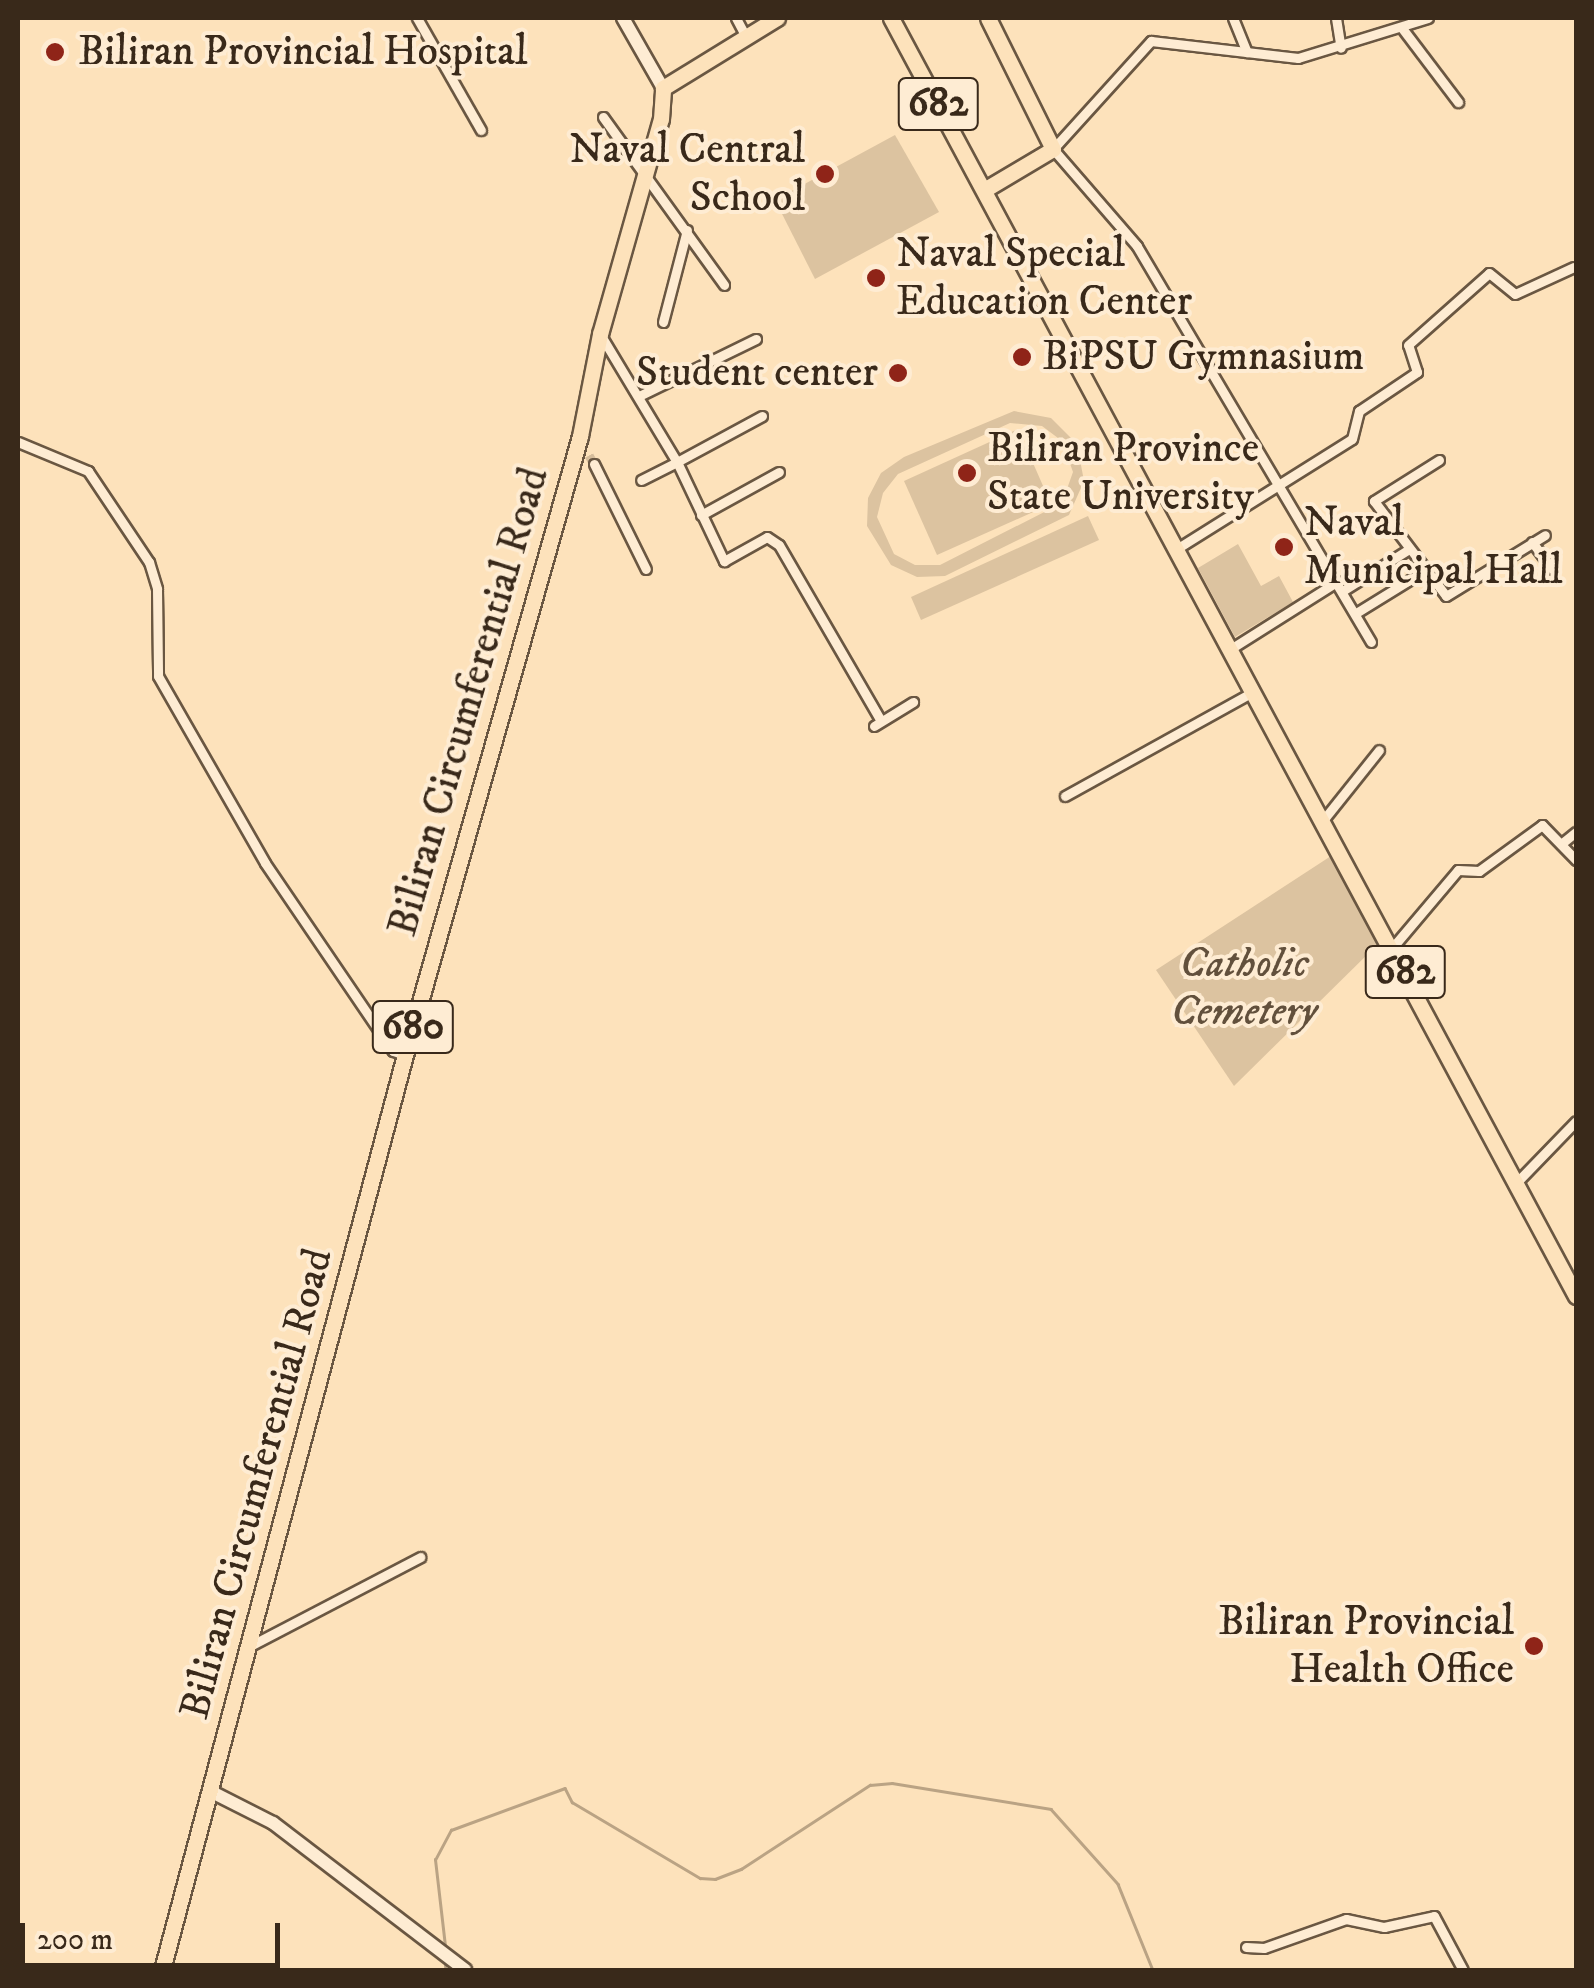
<!DOCTYPE html>
<style>
body{margin:0}
#map{position:relative;width:1594px;height:1988px;overflow:hidden;background:#fde2bb;font-family:"IM FELL DW Pica",serif}
div>[style]{position:absolute}
[style*='--x']{left:calc(var(--x)*1px);top:calc(var(--y)*1px);width:calc(var(--w)*1px);rotate:calc(var(--a)*1deg)}
.green>*{inset:0;background:#dcc3a0}
.stream>*{height:2.5px;margin:-1.25px;padding:0 1.25px;transform-origin:1.25px;border-radius:1.25px;background:#baa384}
.street-tunnel>*{height:9px;margin-top:-4.5px;transform-origin:0;background:repeating-linear-gradient(90deg,#d6bd9b 0 9px,transparent 0 13.5px)}
.roads{filter:drop-shadow(2px 0 #6a5742) drop-shadow(-2px 0 #6a5742) drop-shadow(0 2px #6a5742) drop-shadow(0 -2px #6a5742)}
.street>*{height:9px;margin:-4.5px;padding:0 4.5px;transform-origin:4.5px;border-radius:4.5px;background:#feecd3}
.secondary>*{height:12px;margin:-6px;padding:0 6px;transform-origin:6px;border-radius:6px;background:#feecd3}
.primary>*{height:15px;margin:-7.5px;padding:0 7.5px;transform-origin:7.5px;border-radius:7.5px;background:#fde2bb}
.dots>*{width:28px;height:28px;translate:-50% -50%;box-sizing:border-box;border:5px solid #feecd3;border-radius:50%}
span{translate:-50% -50%;white-space:nowrap;text-align:center;line-height:1.15;-webkit-text-stroke:8px #feecd3;paint-order:stroke}
.shield-label span{padding:2px 8px;background:#feecd3;border:2px solid;border-radius:8px;-webkit-text-stroke-width:0}
.shield-label{font-size:40px;color:#39291a;font-weight:700}
.poi-label{font-size:42px;color:#39291a}
.left{translate:0 -50%;text-align:left}
.right{translate:-100% -50%;text-align:right}
.street-label{font-size:42px;color:#39291a}
.park-label{font-size:42px;color:#62503c;font-style:italic}
.frame{position:absolute;inset:0;border:20px solid #39291a;pointer-events:none}
.scale{position:absolute;left:20px;top:1923px;width:260px;height:45px;box-sizing:border-box;border:5px solid #39291a;border-top:0;padding-left:12px;font-size:30px;line-height:35px;white-space:nowrap;color:#39291a;-webkit-text-stroke:8px #feecd3;paint-order:stroke}
</style>
<div id="map">
<div class="green">
<i style="clip-path:polygon(895px 135px,939px 212px,815px 279px,775px 200px)"></i>
<i style="clip-path:polygon(evenodd,1014px 411px,1051px 418px,1077px 444px,1084px 481px,1069px 515px,945px 576px,917px 577px,891px 565px,867px 526px,868px 498px,881px 473px,904px 457px,1014px 411px,1010px 423px,1042px 426px,1062px 441px,1073px 472px,1062px 503px,940px 565px,915px 565px,894px 554px,877px 517px,883px 493px,898px 474px,1010px 423px)"></i>
<i style="clip-path:polygon(1018px 429px,1051px 504px,937px 555px,904px 481px)"></i>
<i style="clip-path:polygon(1088px 516px,1099px 540px,921px 620px,911px 597px)"></i>
<i style="clip-path:polygon(1238px 544px,1261px 586px,1279px 576px,1293px 602px,1235px 637px,1198px 568px)"></i>
<i style="clip-path:polygon(1331px 856px,1378px 944px,1234px 1086px,1156px 970px)"></i>
</div>
<div class="stream">
<i style="--x:445;--y:1946;--w:87;--a:-96.6"></i>
<i style="--x:435;--y:1860;--w:34;--a:-62"></i>
<i style="--x:451;--y:1830;--w:121;--a:-20.2"></i>
<i style="--x:565;--y:1788;--w:16;--a:63"></i>
<i style="--x:572;--y:1802;--w:149;--a:30.7"></i>
<i style="--x:700;--y:1878;--w:15;--a:4"></i>
<i style="--x:715;--y:1879;--w:28;--a:-21"></i>
<i style="--x:741;--y:1869;--w:154;--a:-33.1"></i>
<i style="--x:870;--y:1785;--w:22;--a:-5"></i>
<i style="--x:892;--y:1783;--w:161;--a:9.3"></i>
<i style="--x:1051;--y:1809;--w:101;--a:48.2"></i>
<i style="--x:1118;--y:1884;--w:93;--a:67.9"></i>
<i style="--x:445;--y:1959;--w:11;--a:85"></i>
</div>
<div class="street-tunnel">
<i style="--x:589;--y:455;--w:10;--a:61"></i>
</div>
<div class="roads">
<div class="street">
<i style="--x:417;--y:18;--w:129;--a:60.3"></i>
<i style="--x:736;--y:18;--w:19;--a:62"></i>
<i style="--x:1233;--y:18;--w:37;--a:68"></i>
<i style="--x:1336;--y:18;--w:30;--a:81"></i>
<i style="--x:1402;--y:28;--w:93;--a:52.9"></i>
<i style="--x:603;--y:117;--w:207;--a:54.2"></i>
<i style="--x:663;--y:322;--w:95;--a:-75.4"></i>
<i style="--x:600;--y:334;--w:149;--a:59"></i>
<i style="--x:677;--y:462;--w:40;--a:153.4"></i>
<i style="--x:641;--y:395;--w:128;--a:-26"></i>
<i style="--x:762;--y:416;--w:97;--a:151.6"></i>
<i style="--x:677;--y:462;--w:110;--a:64.6"></i>
<i style="--x:724;--y:561;--w:49;--a:-29.2"></i>
<i style="--x:767;--y:537;--w:14;--a:34"></i>
<i style="--x:779;--y:545;--w:203;--a:59.9"></i>
<i style="--x:18;--y:442;--w:76;--a:22.5"></i>
<i style="--x:88;--y:471;--w:110;--a:56.2"></i>
<i style="--x:149;--y:562;--w:28;--a:73"></i>
<i style="--x:157;--y:589;--w:87;--a:89.3"></i>
<i style="--x:158;--y:676;--w:215;--a:60.2"></i>
<i style="--x:265;--y:863;--w:227;--a:55.8"></i>
<i style="--x:393;--y:1051;--w:13;--a:18"></i>
<i style="--x:1439;--y:460;--w:77;--a:147.8"></i>
<i style="--x:1374;--y:501;--w:119;--a:52.8"></i>
<i style="--x:1446;--y:596;--w:116;--a:-31.6"></i>
<i style="--x:594;--y:464;--w:117;--a:63.7"></i>
<i style="--x:701;--y:515;--w:89;--a:-28.9"></i>
<i style="--x:1532;--y:542;--w:34;--a:53"></i>
<i style="--x:1178;--y:548;--w:205;--a:-32.1"></i>
<i style="--x:1352;--y:439;--w:29;--a:-76"></i>
<i style="--x:1359;--y:411;--w:70;--a:-33.9"></i>
<i style="--x:1417;--y:372;--w:28;--a:-108"></i>
<i style="--x:1408;--y:345;--w:108;--a:-41.6"></i>
<i style="--x:1489;--y:273;--w:33;--a:39"></i>
<i style="--x:1515;--y:294;--w:65;--a:-24.6"></i>
<i style="--x:1344;--y:590;--w:77;--a:-32.2"></i>
<i style="--x:1356;--y:613;--w:80;--a:-31.7"></i>
<i style="--x:1371;--y:642;--w:460;--a:-120.6"></i>
<i style="--x:1137;--y:246;--w:128;--a:-130.9"></i>
<i style="--x:1053;--y:149;--w:146;--a:-47.8"></i>
<i style="--x:1151;--y:41;--w:148;--a:6.6"></i>
<i style="--x:1298;--y:58;--w:136;--a:-17.1"></i>
<i style="--x:1232;--y:648;--w:125;--a:-32.3"></i>
<i style="--x:874;--y:726;--w:46;--a:-31.6"></i>
<i style="--x:1065;--y:796;--w:215;--a:-29"></i>
<i style="--x:1324;--y:819;--w:88;--a:-51.4"></i>
<i style="--x:1561;--y:844;--w:19;--a:-39"></i>
<i style="--x:1392;--y:948;--w:102;--a:-49.8"></i>
<i style="--x:1458;--y:870;--w:21;--a:3"></i>
<i style="--x:1479;--y:871;--w:78;--a:-36.1"></i>
<i style="--x:1542;--y:825;--w:49;--a:45.8"></i>
<i style="--x:1516;--y:1183;--w:86;--a:-45.9"></i>
<i style="--x:252;--y:1645;--w:190;--a:-27.6"></i>
<i style="--x:1246;--y:1947;--w:18;--a:3"></i>
<i style="--x:1264;--y:1948;--w:87;--a:-19.5"></i>
<i style="--x:1346;--y:1919;--w:39;--a:12"></i>
<i style="--x:1384;--y:1927;--w:51;--a:-12.4"></i>
<i style="--x:1434;--y:1916;--w:61;--a:61.8"></i>
</div>
<div class="secondary">
<i style="--x:623;--y:18;--w:81;--a:60.3"></i>
<i style="--x:212;--y:1792;--w:68;--a:26.9"></i>
<i style="--x:273;--y:1823;--w:242;--a:37.4"></i>
</div>
<div class="primary">
<i style="--x:891;--y:18;--w:1450;--a:61.81"></i>
<i style="--x:984;--y:190;--w:80;--a:-30.7"></i>
<i style="--x:1053;--y:149;--w:146;--a:-116.4"></i>
<i style="--x:162;--y:1970;--w:947;--a:-75.13"></i>
<i style="--x:405;--y:1055;--w:643;--a:-74.21"></i>
<i style="--x:580;--y:436;--w:104;--a:-78.9"></i>
<i style="--x:600;--y:334;--w:223;--a:-74.2"></i>
<i style="--x:661;--y:119;--w:31;--a:-86"></i>
<i style="--x:663;--y:88;--w:134;--a:-31.6"></i>
</div>
</div>
<div class="dots">
<i style="left:55px;top:52px;background:#8f2418"></i>
<i style="left:825px;top:174px;background:#8f2418"></i>
<i style="left:876px;top:278px;background:#8f2418"></i>
<i style="left:1022px;top:357px;background:#8f2418"></i>
<i style="left:898px;top:373px;background:#8f2418"></i>
<i style="left:967px;top:473px;background:#8f2418"></i>
<i style="left:1284px;top:547px;background:#8f2418"></i>
<i style="left:1534px;top:1646px;background:#8f2418"></i>
</div>
<div class="shield-label">
<span style="left:938px;top:104px">682</span>
<span style="left:1405px;top:972px">682</span>
<span style="left:413px;top:1027px">680</span>
</div>
<div class="poi-label">
<span class="left" style="left:78px;top:52px">Biliran Provincial Hospital</span>
<span class="right" style="left:805px;top:174px">Naval Central<br>School</span>
<span class="left" style="left:896px;top:278px">Naval Special<br>Education Center</span>
<span class="left" style="left:1042px;top:357px">BiPSU Gymnasium</span>
<span class="right" style="left:878px;top:373px">Student center</span>
<span class="left" style="left:987px;top:473px">Biliran Province<br>State University</span>
<span class="left" style="left:1304px;top:547px">Naval<br>Municipal Hall</span>
<span class="right" style="left:1514px;top:1646px">Biliran Provincial<br>Health Office</span>
</div>
<div class="street-label">
<span style="left:469px;top:702px;rotate:-74deg">Biliran Circumferential Road</span>
<span style="left:257px;top:1484px;rotate:-75deg">Biliran Circumferential Road</span>
</div>
<div class="park-label">
<span style="left:1244px;top:988px">Catholic<br>Cemetery</span>
</div>
<div class="frame"></div>
<div class="scale">200 m</div>
</div>
